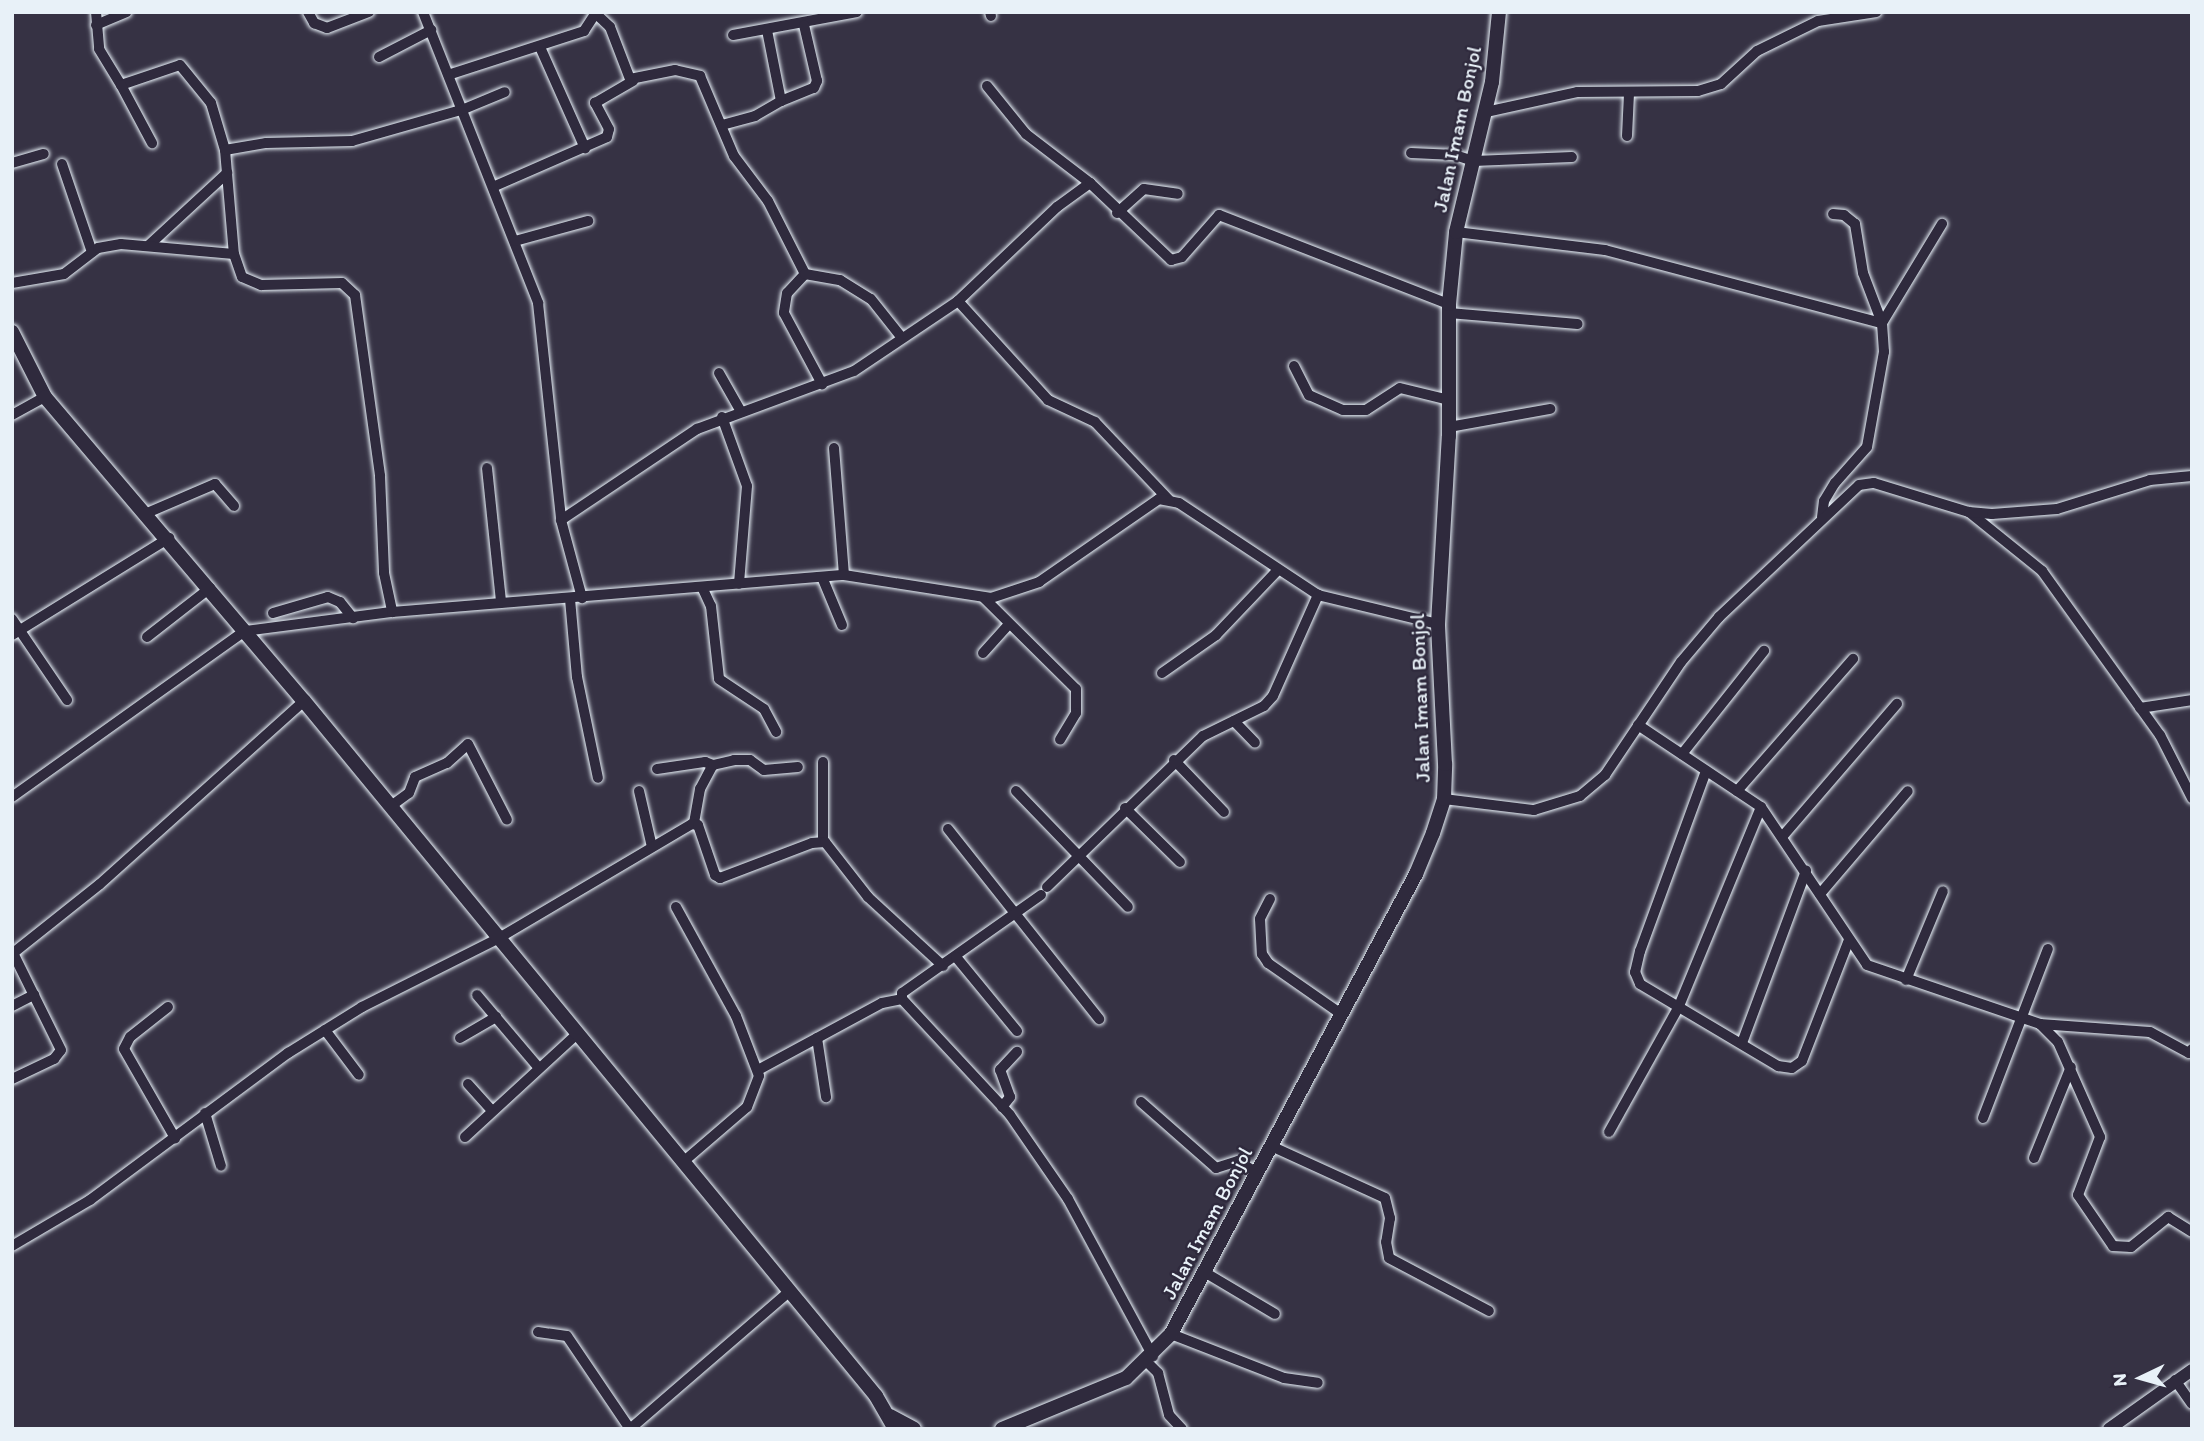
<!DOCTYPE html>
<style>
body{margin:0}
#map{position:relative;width:2204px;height:1441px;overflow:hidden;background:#363244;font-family:Itim,sans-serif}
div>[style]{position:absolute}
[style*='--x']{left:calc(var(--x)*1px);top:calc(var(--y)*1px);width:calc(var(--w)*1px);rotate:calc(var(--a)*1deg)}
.roads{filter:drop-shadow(0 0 2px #e8f1f8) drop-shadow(0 0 2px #e8f1f8)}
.minor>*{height:10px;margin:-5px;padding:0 5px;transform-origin:5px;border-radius:5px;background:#2f2a3d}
.tertiary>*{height:12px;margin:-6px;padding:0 6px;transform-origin:6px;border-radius:6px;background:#2f2a3d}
.secondary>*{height:14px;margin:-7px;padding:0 7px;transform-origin:7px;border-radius:7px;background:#2f2a3d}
span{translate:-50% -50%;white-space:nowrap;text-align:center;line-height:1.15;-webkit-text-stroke:5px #2f2a3d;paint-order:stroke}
.street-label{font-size:21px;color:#e8f1f8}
.frame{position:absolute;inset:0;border:14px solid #e8f1f8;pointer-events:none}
.north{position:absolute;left:2106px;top:1343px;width:70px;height:70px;-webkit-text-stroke:5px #2f2a3d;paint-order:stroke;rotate:265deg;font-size:19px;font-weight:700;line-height:28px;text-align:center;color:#e8f1f8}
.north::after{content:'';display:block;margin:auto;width:24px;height:32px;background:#e8f1f8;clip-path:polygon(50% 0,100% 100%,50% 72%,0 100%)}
</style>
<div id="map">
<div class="roads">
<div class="minor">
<div style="--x:96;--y:12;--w:37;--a:85"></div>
<div style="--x:99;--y:49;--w:42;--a:58.6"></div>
<div style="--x:121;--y:85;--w:62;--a:-18.7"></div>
<div style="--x:180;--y:65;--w:49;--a:50.8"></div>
<div style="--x:211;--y:103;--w:49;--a:73.4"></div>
<div style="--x:225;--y:150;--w:104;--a:85.1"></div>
<div style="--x:234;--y:254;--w:24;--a:71"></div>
<div style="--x:242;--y:277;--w:21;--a:23"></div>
<div style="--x:261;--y:285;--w:81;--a:-1.4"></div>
<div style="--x:342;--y:283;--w:18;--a:43"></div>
<div style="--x:355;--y:295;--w:183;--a:82.1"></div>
<div style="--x:380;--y:476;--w:97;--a:87.6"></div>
<div style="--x:384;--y:573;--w:40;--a:78"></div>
<div style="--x:308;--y:12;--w:13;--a:61"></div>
<div style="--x:314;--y:23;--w:14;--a:21"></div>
<div style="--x:327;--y:28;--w:45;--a:-20.9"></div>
<div style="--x:423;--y:12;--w:313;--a:68.4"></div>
<div style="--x:538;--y:303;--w:218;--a:83.9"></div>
<div style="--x:561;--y:520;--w:81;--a:74.9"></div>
<div style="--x:594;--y:12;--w:22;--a:43"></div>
<div style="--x:610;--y:27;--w:56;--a:69"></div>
<div style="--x:630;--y:79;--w:46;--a:-11.3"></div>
<div style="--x:675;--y:70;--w:26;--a:13"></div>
<div style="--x:700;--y:76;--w:87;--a:67"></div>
<div style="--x:734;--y:156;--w:56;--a:52.9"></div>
<div style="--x:768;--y:201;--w:82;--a:63.1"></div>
<div style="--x:990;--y:12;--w:4;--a:76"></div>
<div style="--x:96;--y:25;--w:33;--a:-23"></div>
<div style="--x:733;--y:35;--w:126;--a:-10.5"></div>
<div style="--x:540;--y:47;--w:111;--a:66"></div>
<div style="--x:379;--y:57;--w:59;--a:-27.4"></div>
<div style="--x:451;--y:74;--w:140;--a:-17.9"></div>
<div style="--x:584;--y:31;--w:20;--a:-57"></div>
<div style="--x:121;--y:85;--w:66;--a:61.9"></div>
<div style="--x:987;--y:86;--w:62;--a:50.9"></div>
<div style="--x:1026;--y:134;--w:81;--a:37.4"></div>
<div style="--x:781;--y:101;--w:35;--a:-22"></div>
<div style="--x:814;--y:88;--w:8;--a:-67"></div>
<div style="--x:817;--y:81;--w:57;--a:-103.1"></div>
<div style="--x:1486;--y:112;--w:93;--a:-12.4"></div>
<div style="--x:1577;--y:92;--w:121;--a:-0.5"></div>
<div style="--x:1698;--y:91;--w:24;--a:-17"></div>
<div style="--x:1721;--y:84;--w:49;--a:-42.5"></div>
<div style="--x:1757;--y:51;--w:68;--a:-26.2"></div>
<div style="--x:1818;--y:21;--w:59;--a:-8.8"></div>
<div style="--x:722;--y:125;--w:34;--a:-15"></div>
<div style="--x:755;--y:116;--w:30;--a:-30"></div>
<div style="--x:781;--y:101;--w:72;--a:-101.2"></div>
<div style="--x:1627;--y:136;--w:42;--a:-87.3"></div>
<div style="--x:225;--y:150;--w:42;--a:-9.7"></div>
<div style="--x:266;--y:143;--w:86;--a:-1.3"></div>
<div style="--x:352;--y:141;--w:116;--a:-15.9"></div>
<div style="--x:464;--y:109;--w:44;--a:-22.5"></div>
<div style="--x:1411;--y:153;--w:44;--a:2.6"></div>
<div style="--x:1455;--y:155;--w:20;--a:18"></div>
<div style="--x:1474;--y:161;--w:98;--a:-2.3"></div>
<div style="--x:12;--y:163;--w:33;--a:-16"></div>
<div style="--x:62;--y:164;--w:93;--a:71.2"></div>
<div style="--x:495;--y:186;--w:122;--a:-23.6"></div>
<div style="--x:607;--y:137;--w:8;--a:-76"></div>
<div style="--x:609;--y:129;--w:30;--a:-118"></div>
<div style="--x:595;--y:103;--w:44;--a:-30.1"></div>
<div style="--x:1117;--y:213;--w:36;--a:-42"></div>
<div style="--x:1144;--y:189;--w:34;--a:8"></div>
<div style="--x:1456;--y:232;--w:150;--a:6.9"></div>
<div style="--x:1605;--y:250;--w:286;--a:14.8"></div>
<div style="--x:1882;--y:323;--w:116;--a:-58.8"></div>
<div style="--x:515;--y:241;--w:76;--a:-15.3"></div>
<div style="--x:148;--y:246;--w:108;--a:-42.7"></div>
<div style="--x:805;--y:274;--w:26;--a:133"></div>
<div style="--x:787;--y:293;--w:20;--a:99"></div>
<div style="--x:784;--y:313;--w:81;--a:61.8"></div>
<div style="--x:805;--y:274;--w:36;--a:10"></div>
<div style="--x:840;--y:280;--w:36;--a:32"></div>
<div style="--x:871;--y:299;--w:50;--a:51.5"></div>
<div style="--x:12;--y:283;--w:53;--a:-9.8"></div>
<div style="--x:64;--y:274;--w:43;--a:-37.4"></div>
<div style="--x:98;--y:248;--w:23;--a:-10"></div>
<div style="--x:121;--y:244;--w:113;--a:5.1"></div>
<div style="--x:958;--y:301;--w:134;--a:47.7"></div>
<div style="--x:1048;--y:400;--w:52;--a:25.1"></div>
<div style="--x:1095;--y:422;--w:106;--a:46.5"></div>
<div style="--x:1449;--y:313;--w:129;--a:4.9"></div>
<div style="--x:1294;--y:366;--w:33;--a:63"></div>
<div style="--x:1309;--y:395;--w:37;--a:24"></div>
<div style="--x:1343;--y:410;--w:23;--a:0"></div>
<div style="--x:1366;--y:410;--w:40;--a:-32.9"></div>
<div style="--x:1400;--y:388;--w:50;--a:13.8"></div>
<div style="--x:719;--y:373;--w:43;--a:60.4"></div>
<div style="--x:12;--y:415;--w:38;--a:-29"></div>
<div style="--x:722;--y:417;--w:73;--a:70.1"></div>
<div style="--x:747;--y:486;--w:98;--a:94.7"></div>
<div style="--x:1449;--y:427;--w:103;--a:-10.1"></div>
<div style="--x:834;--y:448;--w:127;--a:85.5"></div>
<div style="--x:487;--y:468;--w:135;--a:84"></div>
<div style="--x:1969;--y:512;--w:94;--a:38.9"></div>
<div style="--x:2042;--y:571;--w:202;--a:54.3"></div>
<div style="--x:2160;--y:735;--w:71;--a:63.1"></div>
<div style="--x:147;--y:513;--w:74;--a:-23.1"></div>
<div style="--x:215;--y:484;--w:29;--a:49"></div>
<div style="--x:1822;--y:517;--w:16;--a:-83"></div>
<div style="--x:1824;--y:501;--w:21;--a:-59"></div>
<div style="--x:1835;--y:483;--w:48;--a:-48.4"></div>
<div style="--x:1867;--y:447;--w:97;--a:-79.9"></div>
<div style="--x:1884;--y:352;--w:29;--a:-94"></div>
<div style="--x:1882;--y:323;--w:53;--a:-110.8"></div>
<div style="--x:1863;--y:273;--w:50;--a:-99.3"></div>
<div style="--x:1855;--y:224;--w:14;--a:-141"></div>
<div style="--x:1844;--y:215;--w:11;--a:-175"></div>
<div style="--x:561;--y:520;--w:164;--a:-33.8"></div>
<div style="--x:697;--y:429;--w:167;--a:-20.3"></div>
<div style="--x:854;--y:371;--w:125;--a:-33.9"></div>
<div style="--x:958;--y:301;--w:137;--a:-43.5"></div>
<div style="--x:1057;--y:207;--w:41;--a:-36"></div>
<div style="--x:1090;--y:183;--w:112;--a:43.5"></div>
<div style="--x:1171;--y:260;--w:11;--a:-15"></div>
<div style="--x:1182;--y:257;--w:56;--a:-48.6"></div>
<div style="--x:1219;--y:215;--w:247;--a:21.2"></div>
<div style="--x:822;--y:577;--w:52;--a:67.4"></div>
<div style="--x:702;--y:587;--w:21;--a:65"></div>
<div style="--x:711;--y:606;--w:73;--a:83.7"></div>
<div style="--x:719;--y:679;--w:54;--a:33.7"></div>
<div style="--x:764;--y:709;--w:26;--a:62"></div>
<div style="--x:984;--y:598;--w:129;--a:44.7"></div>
<div style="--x:1076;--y:689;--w:24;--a:90"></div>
<div style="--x:1076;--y:713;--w:31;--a:121"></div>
<div style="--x:570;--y:599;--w:78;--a:84.9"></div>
<div style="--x:577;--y:677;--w:103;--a:78.3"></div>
<div style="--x:273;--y:613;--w:57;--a:-16.2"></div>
<div style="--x:328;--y:597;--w:13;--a:23"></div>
<div style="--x:340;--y:602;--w:21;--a:51"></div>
<div style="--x:12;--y:619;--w:98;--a:55.8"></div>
<div style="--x:12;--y:635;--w:185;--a:-31.7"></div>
<div style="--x:147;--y:637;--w:80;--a:-37.9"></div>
<div style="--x:983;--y:653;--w:39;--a:-48"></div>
<div style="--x:1162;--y:673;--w:66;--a:-35.1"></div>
<div style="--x:1216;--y:635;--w:88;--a:-46.4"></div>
<div style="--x:2140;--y:708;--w:53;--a:-8.7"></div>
<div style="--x:1234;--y:721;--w:30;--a:46"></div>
<div style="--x:1638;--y:725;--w:148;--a:33.7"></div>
<div style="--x:1761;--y:807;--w:190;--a:56.1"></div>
<div style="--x:1867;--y:965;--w:183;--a:18.8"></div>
<div style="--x:2040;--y:1024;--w:110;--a:4.2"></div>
<div style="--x:2150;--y:1032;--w:44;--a:28.3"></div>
<div style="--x:2189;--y:1053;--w:5;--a:-53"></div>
<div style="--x:1682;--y:754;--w:132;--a:-51.5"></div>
<div style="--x:1174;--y:760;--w:72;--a:46.1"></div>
<div style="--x:823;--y:762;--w:80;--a:90"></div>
<div style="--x:657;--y:769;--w:49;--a:-8.3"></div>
<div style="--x:705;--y:762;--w:9;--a:21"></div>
<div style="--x:1706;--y:771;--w:192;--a:110.1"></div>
<div style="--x:1640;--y:951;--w:22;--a:103"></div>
<div style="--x:1635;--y:972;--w:13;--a:67"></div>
<div style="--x:1640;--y:984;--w:161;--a:30.7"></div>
<div style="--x:1778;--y:1066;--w:14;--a:8"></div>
<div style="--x:1792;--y:1068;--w:12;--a:-35"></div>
<div style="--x:1802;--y:1061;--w:130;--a:-68.8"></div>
<div style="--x:639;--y:791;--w:57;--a:76.9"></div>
<div style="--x:1016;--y:791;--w:161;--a:46"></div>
<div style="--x:1737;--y:791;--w:176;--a:-48.7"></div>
<div style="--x:12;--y:797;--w:286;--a:-35.5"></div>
<div style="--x:245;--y:631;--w:148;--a:-7.4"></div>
<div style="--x:392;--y:612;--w:454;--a:-4.7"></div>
<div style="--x:844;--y:575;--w:149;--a:8.9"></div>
<div style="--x:991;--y:598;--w:51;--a:-18.4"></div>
<div style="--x:1039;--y:582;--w:146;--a:-34.7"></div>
<div style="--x:1159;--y:499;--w:20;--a:11"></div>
<div style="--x:1179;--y:503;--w:167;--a:33.5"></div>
<div style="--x:1318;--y:595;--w:123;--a:13.6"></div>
<div style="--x:1444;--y:799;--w:91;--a:7"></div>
<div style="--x:1534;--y:810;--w:48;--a:-16.9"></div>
<div style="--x:1580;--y:796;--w:33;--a:-40"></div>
<div style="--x:1605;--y:775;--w:136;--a:-56.1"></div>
<div style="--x:1681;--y:662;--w:59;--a:-49.8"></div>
<div style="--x:1719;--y:617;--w:192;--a:-43.3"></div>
<div style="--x:1859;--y:485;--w:15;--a:-8"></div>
<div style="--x:1874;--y:483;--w:99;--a:17"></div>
<div style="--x:1969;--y:512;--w:23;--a:5"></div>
<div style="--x:1992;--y:514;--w:65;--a:-4.4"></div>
<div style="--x:2057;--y:509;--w:97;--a:-17.3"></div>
<div style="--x:2150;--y:480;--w:42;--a:-5.4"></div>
<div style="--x:391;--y:806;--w:22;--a:-36"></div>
<div style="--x:409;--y:793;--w:17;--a:-69"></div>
<div style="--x:415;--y:777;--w:35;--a:-24"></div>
<div style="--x:447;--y:763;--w:28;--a:-42"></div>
<div style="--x:468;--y:744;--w:85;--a:62.8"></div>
<div style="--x:1125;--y:808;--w:77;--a:44.5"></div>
<div style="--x:694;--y:823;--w:35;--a:-80"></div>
<div style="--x:700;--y:789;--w:27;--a:-62"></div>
<div style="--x:713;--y:765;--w:22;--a:-13"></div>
<div style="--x:734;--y:760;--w:16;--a:0"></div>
<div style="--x:750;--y:760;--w:17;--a:36"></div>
<div style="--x:764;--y:770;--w:34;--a:-5"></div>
<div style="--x:948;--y:829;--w:243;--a:51.5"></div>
<div style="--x:1782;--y:837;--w:176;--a:-49.2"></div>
<div style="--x:1047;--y:887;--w:217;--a:-44.1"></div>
<div style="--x:1203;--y:736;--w:68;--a:-26.2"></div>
<div style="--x:1264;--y:706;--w:13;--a:-48"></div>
<div style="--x:1273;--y:696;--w:111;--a:-66"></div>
<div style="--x:1820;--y:894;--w:135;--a:-49.5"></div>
<div style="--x:1041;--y:895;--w:170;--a:144.8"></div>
<div style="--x:902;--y:993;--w:6;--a:90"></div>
<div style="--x:902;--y:999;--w:158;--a:47"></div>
<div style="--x:1010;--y:1115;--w:102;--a:55.4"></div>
<div style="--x:1068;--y:1199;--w:179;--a:61.6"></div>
<div style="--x:1270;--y:899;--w:22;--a:117"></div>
<div style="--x:1260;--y:919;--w:35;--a:87"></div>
<div style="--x:1262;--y:954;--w:11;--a:56"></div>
<div style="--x:1268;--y:963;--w:89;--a:34.9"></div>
<div style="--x:676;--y:907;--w:124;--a:61.2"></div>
<div style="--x:736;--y:1016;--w:64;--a:69"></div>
<div style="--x:759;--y:1076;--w:33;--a:111"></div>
<div style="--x:747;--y:1107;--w:84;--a:139.3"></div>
<div style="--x:12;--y:954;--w:112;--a:-38.5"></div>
<div style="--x:100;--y:884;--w:274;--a:-41.9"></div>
<div style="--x:956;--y:957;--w:96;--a:50.5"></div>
<div style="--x:1906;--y:980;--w:96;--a:-67.4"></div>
<div style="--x:477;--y:995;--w:94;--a:49.7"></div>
<div style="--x:12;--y:1006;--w:25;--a:-27"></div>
<div style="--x:168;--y:1007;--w:48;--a:141.7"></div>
<div style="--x:130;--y:1037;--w:13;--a:117"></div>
<div style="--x:124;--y:1049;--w:103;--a:60.2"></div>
<div style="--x:2040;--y:1024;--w:25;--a:45"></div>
<div style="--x:2058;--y:1042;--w:104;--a:66.1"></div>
<div style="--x:2100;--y:1137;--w:62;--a:110.8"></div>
<div style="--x:2078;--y:1195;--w:62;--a:55.5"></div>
<div style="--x:2113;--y:1246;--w:18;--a:3"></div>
<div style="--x:2131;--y:1247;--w:48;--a:-39"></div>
<div style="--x:2168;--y:1217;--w:28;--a:32"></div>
<div style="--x:325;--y:1030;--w:56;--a:52.9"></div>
<div style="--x:460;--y:1038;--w:42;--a:-30.3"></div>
<div style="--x:817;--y:1038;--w:60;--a:81.3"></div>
<div style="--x:1742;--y:1043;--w:184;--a:-69.6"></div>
<div style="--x:758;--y:1070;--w:141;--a:-28.4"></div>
<div style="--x:882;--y:1003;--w:20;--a:-11"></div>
<div style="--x:12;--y:1079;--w:47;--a:-25.5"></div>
<div style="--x:54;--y:1059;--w:11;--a:-52"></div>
<div style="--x:61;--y:1050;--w:108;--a:-116.3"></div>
<div style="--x:468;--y:1084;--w:36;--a:48"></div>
<div style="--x:1141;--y:1102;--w:100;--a:41.3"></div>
<div style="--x:1216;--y:1168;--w:23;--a:-18"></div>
<div style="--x:1238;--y:1161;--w:22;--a:32"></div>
<div style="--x:1002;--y:1107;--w:13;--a:-51"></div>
<div style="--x:1010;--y:1097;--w:29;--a:-110"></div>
<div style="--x:1000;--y:1070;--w:25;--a:-47"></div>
<div style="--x:205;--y:1113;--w:55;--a:73.2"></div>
<div style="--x:1983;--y:1118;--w:181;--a:-69"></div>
<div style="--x:1609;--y:1132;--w:144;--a:-60.9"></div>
<div style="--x:1679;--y:1006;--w:215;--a:-67.6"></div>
<div style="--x:465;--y:1137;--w:152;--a:-42.6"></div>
<div style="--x:1271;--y:1146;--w:125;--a:24.5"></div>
<div style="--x:1385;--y:1198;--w:21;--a:76"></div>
<div style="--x:1390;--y:1218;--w:24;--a:99"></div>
<div style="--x:1386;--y:1242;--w:16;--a:79"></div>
<div style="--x:1389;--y:1258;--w:113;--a:27.9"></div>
<div style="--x:2034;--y:1158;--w:98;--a:-67.9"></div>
<div style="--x:12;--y:1246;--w:91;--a:-30.5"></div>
<div style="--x:90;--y:1200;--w:247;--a:-36.6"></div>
<div style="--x:288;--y:1053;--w:87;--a:-31.9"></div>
<div style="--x:362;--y:1007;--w:153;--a:-26.7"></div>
<div style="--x:499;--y:938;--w:224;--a:-30.6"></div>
<div style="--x:692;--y:824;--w:6;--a:9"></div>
<div style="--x:698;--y:825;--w:53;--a:71.2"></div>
<div style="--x:715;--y:875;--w:6;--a:31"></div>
<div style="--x:720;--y:878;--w:98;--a:-20.8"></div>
<div style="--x:812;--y:843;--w:13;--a:-4"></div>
<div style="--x:825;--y:842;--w:70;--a:52"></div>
<div style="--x:868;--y:897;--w:102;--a:42.6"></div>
<div style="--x:1206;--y:1273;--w:80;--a:30.7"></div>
<div style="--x:538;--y:1332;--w:29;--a:8"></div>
<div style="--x:567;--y:1336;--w:112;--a:55.9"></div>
<div style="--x:1171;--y:1334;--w:121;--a:21.3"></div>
<div style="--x:1284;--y:1378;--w:34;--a:8"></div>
<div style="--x:1147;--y:1362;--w:16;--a:45"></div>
<div style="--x:1158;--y:1373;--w:43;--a:75.3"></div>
<div style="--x:1169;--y:1415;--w:19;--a:47"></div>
<div style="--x:2175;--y:1380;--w:29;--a:55"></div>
<div style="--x:630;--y:1429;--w:211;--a:-40.8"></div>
</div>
<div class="tertiary">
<div style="--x:2109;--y:1429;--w:102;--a:-35.4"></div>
</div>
<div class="secondary">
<div style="--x:12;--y:332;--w:73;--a:63.1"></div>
<div style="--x:45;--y:397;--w:399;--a:49.6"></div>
<div style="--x:304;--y:701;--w:900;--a:50.54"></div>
<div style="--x:876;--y:1396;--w:38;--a:60"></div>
<div style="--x:890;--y:1416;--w:27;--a:28"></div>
<div style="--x:1002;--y:1429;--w:134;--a:-22.4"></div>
<div style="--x:1126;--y:1378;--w:63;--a:-44.4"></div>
<div style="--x:1171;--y:1334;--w:521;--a:-61.96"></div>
<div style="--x:1416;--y:874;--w:44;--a:-67.5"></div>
<div style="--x:1433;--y:833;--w:36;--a:-72"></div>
<div style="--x:1444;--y:799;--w:35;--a:-88"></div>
<div style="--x:1445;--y:764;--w:140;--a:-92.9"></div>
<div style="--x:1438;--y:624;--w:188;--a:-86.7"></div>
<div style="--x:1449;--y:436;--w:132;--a:-90"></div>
<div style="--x:1449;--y:304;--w:72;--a:-84.4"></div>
<div style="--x:1456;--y:232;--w:154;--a:-76.5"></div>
<div style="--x:1492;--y:82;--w:70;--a:-84.3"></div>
</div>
</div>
<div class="street-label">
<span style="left:1457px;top:129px;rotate:-78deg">Jalan Imam Bonjol</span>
<span style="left:1420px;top:698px;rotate:-92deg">Jalan Imam Bonjol</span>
<span style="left:1207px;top:1223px;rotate:-62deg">Jalan Imam Bonjol</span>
</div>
<div class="frame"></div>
<div class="north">N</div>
</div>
